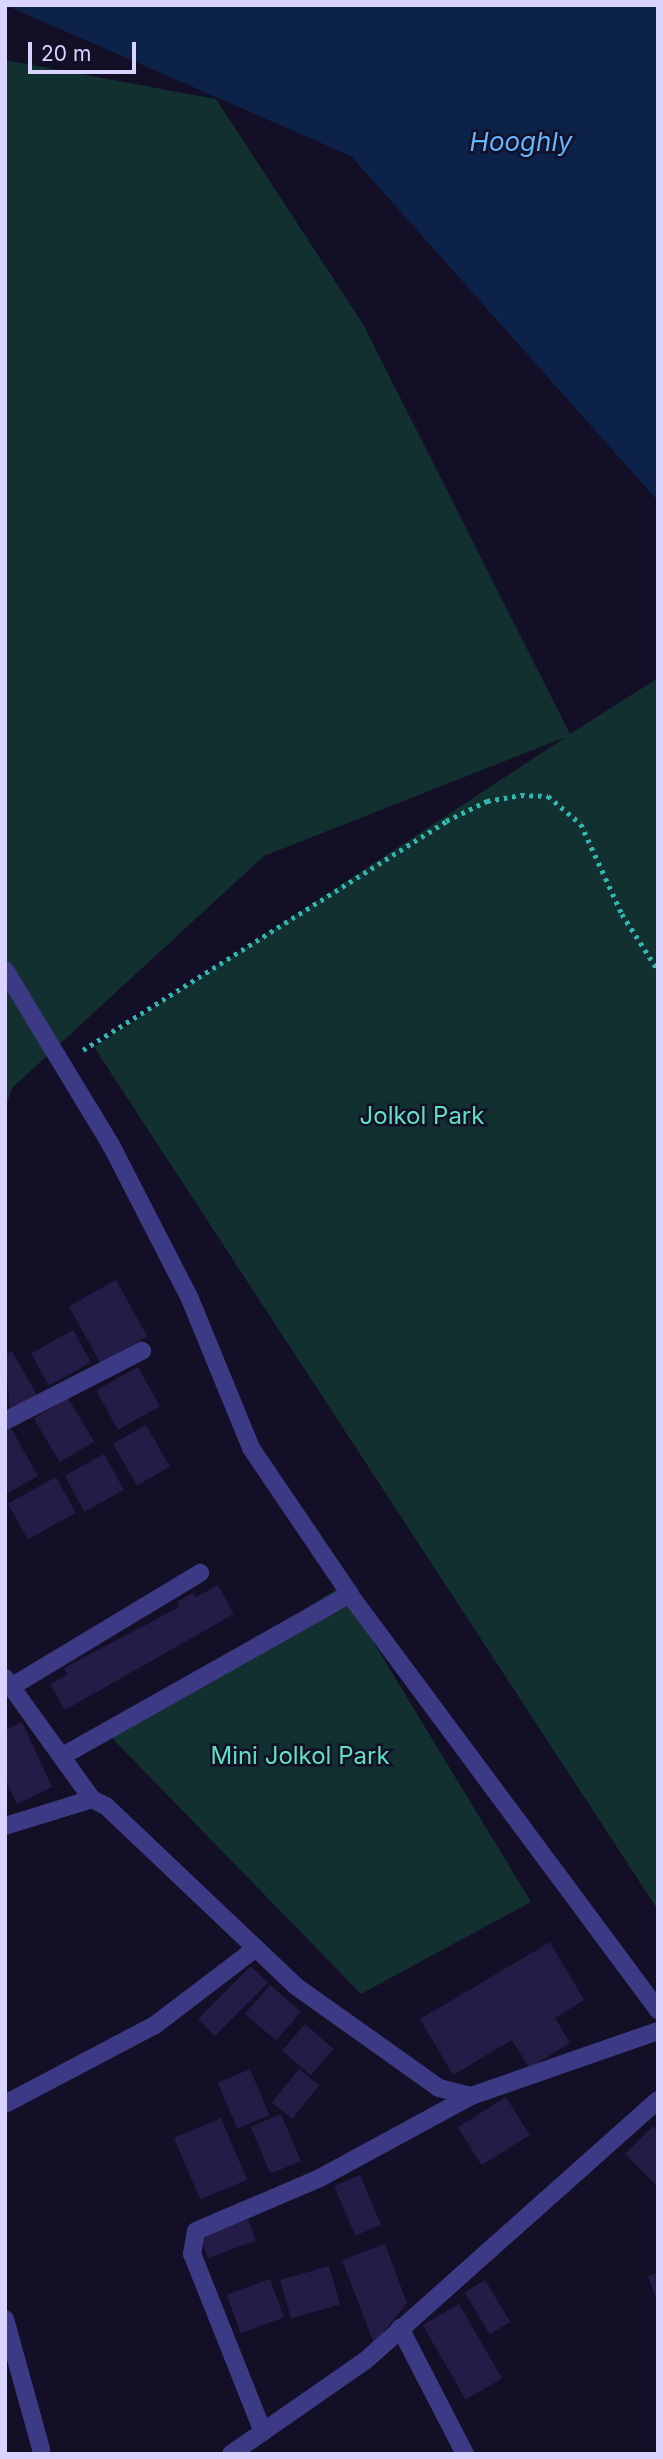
<!DOCTYPE html>
<style>
body{margin:0}
#map{position:relative;width:663px;height:2459px;overflow:hidden;background:#130f26;font-family:Inter,sans-serif}
div>[style]{position:absolute}
[style*='--x']{left:calc(var(--x)*1px);top:calc(var(--y)*1px);width:calc(var(--w)*1px);rotate:calc(var(--a)*1deg)}
.green>*{inset:0;background:#12302f}
.water>*{inset:0;background:#0c2248}
.building>*{inset:0;background:#241b47;transform-origin:0 0}
.path>*{height:4.5px;margin-top:-2.25px;transform-origin:0;background:repeating-linear-gradient(90deg,#2fb8b0 0 3.5px,transparent 0 8.5px)}
.minor>*{height:18px;margin:-9px;padding:0 9px;transform-origin:9px;border-radius:9px;background:#3d3a85}
span{translate:-50% -50%;white-space:nowrap;text-align:center;line-height:1.15;-webkit-text-stroke:5px #130f26;paint-order:stroke}
.park-label{font-size:24px;color:#5fe0c0}
.water-label{font-size:26px;color:#62b6ff;font-style:italic}
.frame{position:absolute;inset:0;border:7px solid #d9d4ff;pointer-events:none}
.scale{position:absolute;left:28px;top:42px;width:108px;height:32px;box-sizing:border-box;border:4px solid #d9d4ff;border-top:0;padding-left:9px;font-size:21px;line-height:24px;white-space:nowrap;color:#d9d4ff;-webkit-text-stroke:5px #130f26;paint-order:stroke}
</style>
<div id="map">
<div class="green">
<div style="clip-path:polygon(5px 60px,216px 99px,363px 324px,570px 734px,658px 678px,658px 1910px,94px 1047px,566px 737px,264px 856px,12px 1088px,5px 1110px)"></div>
<div style="clip-path:polygon(340px 1587px,531px 1902px,361px 1994px,107px 1733px)"></div>
</div>
<div class="water">
<div style="clip-path:polygon(5px 5px,658px 5px,658px 501px,351px 156px)"></div>
</div>
<div class="building">
<div style="left:116px;top:1280px;width:65px;height:54px;rotate:61deg"></div>
<div style="left:73px;top:1330px;width:37px;height:48px;rotate:61deg"></div>
<div style="clip-path:polygon(12px 1351px,38px 1397px,10px 1413px,5px 1355px)"></div>
<div style="left:138px;top:1367px;width:45px;height:48px;rotate:61deg"></div>
<div style="left:68px;top:1398px;width:51px;height:40px;rotate:59deg"></div>
<div style="left:146px;top:1425px;width:48px;height:38px;rotate:60deg"></div>
<div style="clip-path:polygon(11px 1428px,38px 1476px,5px 1495px,5px 1432px)"></div>
<div style="left:104px;top:1454px;width:41px;height:45px;rotate:61deg"></div>
<div style="left:56px;top:1477px;width:41px;height:55px;rotate:61deg"></div>
<div style="clip-path:polygon(218px 1585px,234px 1614px,65px 1710px,50px 1684px,68px 1674px,64px 1668px,179px 1607px,177px 1602px,193px 1593px,196px 1597px)"></div>
<div style="clip-path:polygon(22px 1722px,52px 1787px,17px 1804px,5px 1779px,5px 1730px)"></div>
<div style="clip-path:polygon(550px 1942px,584px 2000px,555px 2018px,570px 2043px,529px 2068px,512px 2040px,453px 2075px,420px 2019px)"></div>
<div style="left:251px;top:1966px;width:24px;height:75px;rotate:45deg"></div>
<div style="left:270px;top:1985px;width:41px;height:38px;rotate:41deg"></div>
<div style="left:305px;top:2024px;width:38px;height:35px;rotate:41deg"></div>
<div style="left:250px;top:2069px;width:50px;height:35px;rotate:67deg"></div>
<div style="left:299px;top:2069px;width:26px;height:43px;rotate:39deg"></div>
<div style="left:506px;top:2097px;width:45px;height:57px;rotate:58deg"></div>
<div style="left:281px;top:2114px;width:51px;height:33px;rotate:67deg"></div>
<div style="left:221px;top:2118px;width:67px;height:51px;rotate:67deg"></div>
<div style="clip-path:polygon(653px 2126px,658px 2131px,658px 2187px,625px 2154px)"></div>
<div style="left:360px;top:2175px;width:54px;height:28px;rotate:67deg"></div>
<div style="left:248px;top:2219px;width:23px;height:51px;rotate:70deg"></div>
<div style="clip-path:polygon(385px 2244px,407px 2303px,374px 2344px,342px 2260px)"></div>
<div style="left:329px;top:2266px;width:40px;height:51px;rotate:74deg"></div>
<div style="clip-path:polygon(658px 2273px,658px 2302px,657px 2302px,648px 2276px)"></div>
<div style="left:270px;top:2279px;width:41px;height:46px;rotate:70deg"></div>
<div style="left:485px;top:2280px;width:49px;height:24px;rotate:59deg"></div>
<div style="left:459px;top:2304px;width:86px;height:42px;rotate:60deg"></div>
</div>
<div class="path">
<div style="--x:83;--y:1050;--w:429;--a:-32.2"></div>
<div style="--x:446;--y:821;--w:46;--a:-26"></div>
<div style="--x:487;--y:801;--w:35;--a:-10"></div>
<div style="--x:521;--y:795;--w:27;--a:2"></div>
<div style="--x:548;--y:796;--w:43;--a:40.3"></div>
<div style="--x:581;--y:824;--w:99;--a:65.5"></div>
<div style="--x:622;--y:914;--w:67;--a:57.3"></div>
</div>
<div class="minor">
<div style="--x:5;--y:970;--w:205;--a:58.8"></div>
<div style="--x:111;--y:1145;--w:173;--a:62.8"></div>
<div style="--x:190;--y:1299;--w:161;--a:67.7"></div>
<div style="--x:251;--y:1448;--w:176;--a:55.9"></div>
<div style="--x:350;--y:1594;--w:330;--a:150.6"></div>
<div style="--x:5;--y:1421;--w:154;--a:-27.1"></div>
<div style="--x:350;--y:1595;--w:517;--a:53.42"></div>
<div style="--x:5;--y:1678;--w:149;--a:54.3"></div>
<div style="--x:11;--y:1687;--w:221;--a:-31.1"></div>
<div style="--x:5;--y:1826;--w:91;--a:-17.2"></div>
<div style="--x:92;--y:1799;--w:16;--a:27"></div>
<div style="--x:106;--y:1806;--w:263;--a:43.5"></div>
<div style="--x:297;--y:1987;--w:174;--a:35.4"></div>
<div style="--x:439;--y:2088;--w:33;--a:14"></div>
<div style="--x:471;--y:2096;--w:198;--a:-19.2"></div>
<div style="--x:5;--y:2104;--w:170;--a:-27.8"></div>
<div style="--x:155;--y:2025;--w:127;--a:-37.3"></div>
<div style="--x:5;--y:2319;--w:135;--a:74.5"></div>
<div style="--x:400;--y:2328;--w:142;--a:62.7"></div>
<div style="--x:263;--y:2432;--w:192;--a:-111.7"></div>
<div style="--x:192;--y:2254;--w:23;--a:-80"></div>
<div style="--x:196;--y:2231;--w:133;--a:-23.1"></div>
<div style="--x:318;--y:2179;--w:174;--a:-28.5"></div>
<div style="--x:231;--y:2454;--w:163;--a:-34.8"></div>
<div style="--x:365;--y:2361;--w:392;--a:-41.7"></div>
</div>
<div class="park-label">
<span style="left:422px;top:1116px">Jolkol Park</span>
<span style="left:300px;top:1756px">Mini Jolkol Park</span>
</div>
<div class="water-label">
<span style="left:521px;top:142px">Hooghly</span>
</div>
<div class="frame"></div>
<div class="scale">20 m</div>
</div>
